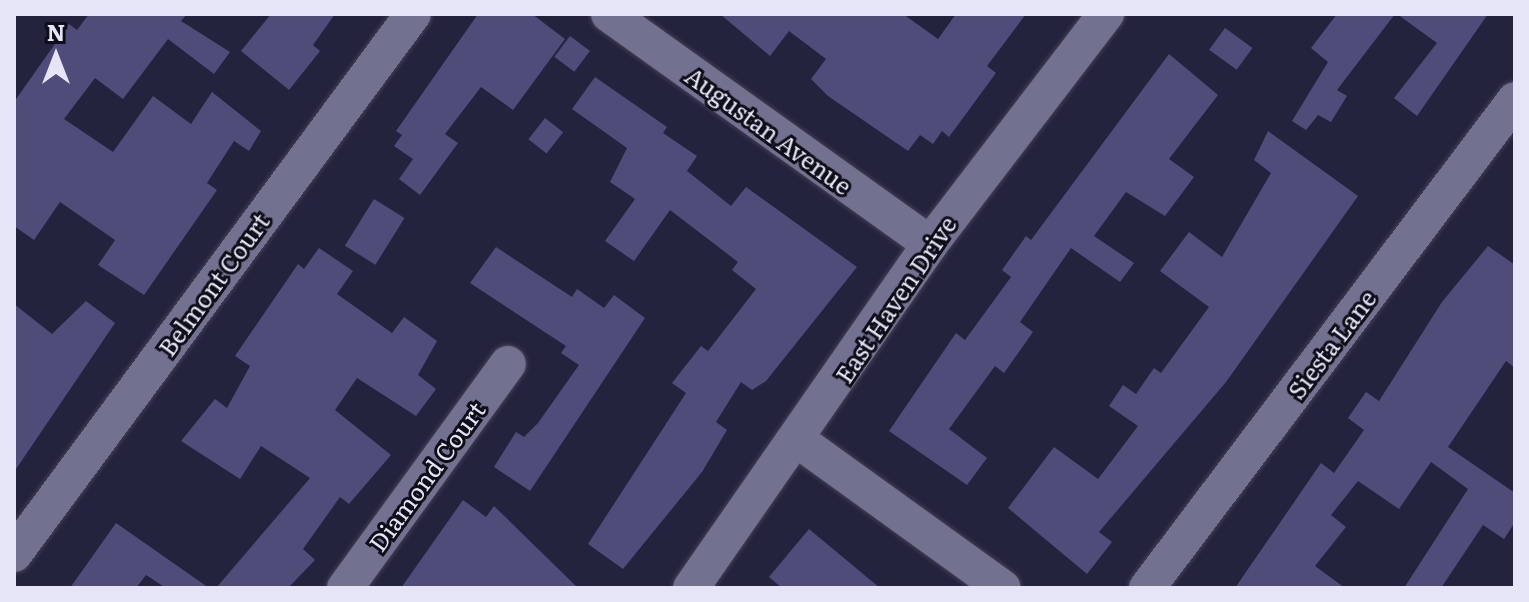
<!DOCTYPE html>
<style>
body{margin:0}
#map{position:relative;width:1529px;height:602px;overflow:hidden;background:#24233d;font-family:Literata,serif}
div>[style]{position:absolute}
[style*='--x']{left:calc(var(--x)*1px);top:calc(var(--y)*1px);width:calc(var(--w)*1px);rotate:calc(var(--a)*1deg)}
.building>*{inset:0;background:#4f4c7a;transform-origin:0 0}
.roads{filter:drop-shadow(0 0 2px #423f56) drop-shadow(0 0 2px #423f56)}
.street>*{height:36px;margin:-18px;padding:0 18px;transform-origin:18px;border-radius:18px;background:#727190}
span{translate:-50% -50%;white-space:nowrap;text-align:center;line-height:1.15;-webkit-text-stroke:6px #0e0e19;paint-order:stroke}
.street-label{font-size:24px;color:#e5e5f7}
.frame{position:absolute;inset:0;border:16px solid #e5e5f7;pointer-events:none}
.north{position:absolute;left:16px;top:16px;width:80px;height:80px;-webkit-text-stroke:6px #0e0e19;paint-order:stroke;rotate:0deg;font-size:22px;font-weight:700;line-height:32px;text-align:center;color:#e5e5f7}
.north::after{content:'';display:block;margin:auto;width:28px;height:36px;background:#e5e5f7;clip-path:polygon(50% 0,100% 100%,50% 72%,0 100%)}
</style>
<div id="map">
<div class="building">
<div style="clip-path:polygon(89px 14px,187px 14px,181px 21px,230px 52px,214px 74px,168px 39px,123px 99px,95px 78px,64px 119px,113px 152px,153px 96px,191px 124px,212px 92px,261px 131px,249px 151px,234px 141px,207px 183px,217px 190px,144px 295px,98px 265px,115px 240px,60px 202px,34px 240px,14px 226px,14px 102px,69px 24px,77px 30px)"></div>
<div style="clip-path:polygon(271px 14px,335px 14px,313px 45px,320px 51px,289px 90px,241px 51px)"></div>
<div style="clip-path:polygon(478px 14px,532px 14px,565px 39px,513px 110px,481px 87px,445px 134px,458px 143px,420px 195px,399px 179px,413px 159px,394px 146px,402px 135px,396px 131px)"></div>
<div style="clip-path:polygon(720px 14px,903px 14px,938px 39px,956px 14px,1026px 14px,987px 66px,996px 73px,949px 137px,942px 131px,933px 144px,920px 135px,908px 151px,828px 96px,811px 79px,826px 59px,789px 31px,770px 56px)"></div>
<div style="clip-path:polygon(1337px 14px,1395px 14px,1337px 90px,1347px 96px,1331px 122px,1318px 115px,1306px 130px,1292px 121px,1328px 62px,1311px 48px)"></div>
<div style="clip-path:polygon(1397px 14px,1488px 14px,1417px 116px,1394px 98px,1437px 43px)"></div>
<div style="left:1225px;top:28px;width:34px;height:27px;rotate:36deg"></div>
<div style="left:570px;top:36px;width:25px;height:26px;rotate:37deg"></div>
<div style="clip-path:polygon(1169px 54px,1218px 95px,1169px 159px,1194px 177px,1165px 216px,1126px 192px,1094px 236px,1134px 263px,1120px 282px,1071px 248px,1020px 322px,1033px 332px,1004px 373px,995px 366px,949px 429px,987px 458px,967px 485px,889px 431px,956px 333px,965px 340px,1011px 277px,1002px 270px,1026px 236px,1031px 240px)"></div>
<div style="clip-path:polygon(595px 77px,667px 127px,663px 133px,697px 156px,687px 171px,731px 206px,746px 187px,857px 267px,766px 381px,752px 390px,741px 382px,716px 422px,727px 430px,702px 472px,623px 569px,588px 544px,686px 393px,672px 383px,701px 346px,708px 351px,756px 289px,732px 270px,738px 262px,670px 210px,634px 261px,605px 241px,635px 199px,610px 182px,627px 148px,572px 109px)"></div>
<div style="left:545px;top:118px;width:23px;height:27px;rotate:38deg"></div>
<div style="clip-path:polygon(1268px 131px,1358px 196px,1226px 382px,1099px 532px,1112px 542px,1087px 574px,1008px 508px,1054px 447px,1098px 479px,1138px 426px,1109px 406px,1123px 385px,1136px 394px,1154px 368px,1161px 373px,1209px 307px,1160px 271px,1189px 232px,1222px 257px,1271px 173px,1254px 160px)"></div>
<div style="left:374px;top:199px;width:36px;height:55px;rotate:32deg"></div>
<div style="clip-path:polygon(1488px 246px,1515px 265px,1515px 368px,1506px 361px,1448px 447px,1515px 493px,1515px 522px,1504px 539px,1483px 525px,1441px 588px,1404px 588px,1468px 489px,1431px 462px,1399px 509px,1358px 481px,1331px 515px,1346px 527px,1315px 566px,1345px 588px,1235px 588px,1321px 463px,1334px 473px,1364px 430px,1348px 418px,1366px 392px,1379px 401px,1442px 302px)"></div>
<div style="clip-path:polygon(496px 247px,572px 297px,577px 289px,604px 308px,614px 295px,645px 318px,530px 491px,494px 467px,516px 432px,524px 437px,538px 423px,579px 365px,561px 353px,566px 346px,470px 283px)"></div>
<div style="clip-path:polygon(319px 248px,353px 271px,337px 294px,392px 333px,404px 317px,437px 341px,418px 375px,436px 389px,416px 416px,357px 378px,335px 410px,391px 455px,349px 504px,340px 497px,303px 549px,315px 560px,288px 588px,216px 588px,310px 478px,261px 446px,240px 479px,181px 441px,215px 399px,227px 408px,250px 366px,235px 356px,298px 264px,304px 269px)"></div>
<div style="clip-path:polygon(86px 301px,115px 323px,14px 472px,14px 304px,52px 334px)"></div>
<div style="clip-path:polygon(463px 500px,486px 517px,494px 506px,578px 588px,401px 588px)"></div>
<div style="clip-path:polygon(116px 523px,209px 588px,166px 588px,146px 575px,136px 588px,70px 588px)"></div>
<div style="clip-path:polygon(809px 529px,880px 588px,782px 588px,769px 577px)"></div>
</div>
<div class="roads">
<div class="street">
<div style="--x:609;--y:14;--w:395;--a:35.6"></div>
<div style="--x:799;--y:441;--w:251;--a:35.8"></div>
<div style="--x:14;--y:554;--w:671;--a:-53.54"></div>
<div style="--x:345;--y:588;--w:277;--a:-54"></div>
<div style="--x:691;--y:588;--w:419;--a:-55.2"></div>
<div style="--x:930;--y:244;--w:290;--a:-52.6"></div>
<div style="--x:1147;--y:588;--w:611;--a:-52.98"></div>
</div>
</div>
<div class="street-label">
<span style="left:769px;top:130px;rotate:36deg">Augustan Avenue</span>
<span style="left:213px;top:284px;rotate:-54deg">Belmont Court</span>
<span style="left:895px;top:299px;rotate:-56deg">East Haven Drive</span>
<span style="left:1331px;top:344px;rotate:-53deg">Siesta Lane</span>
<span style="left:426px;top:476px;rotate:-54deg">Diamond Court</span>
</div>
<div class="frame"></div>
<div class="north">N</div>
</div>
